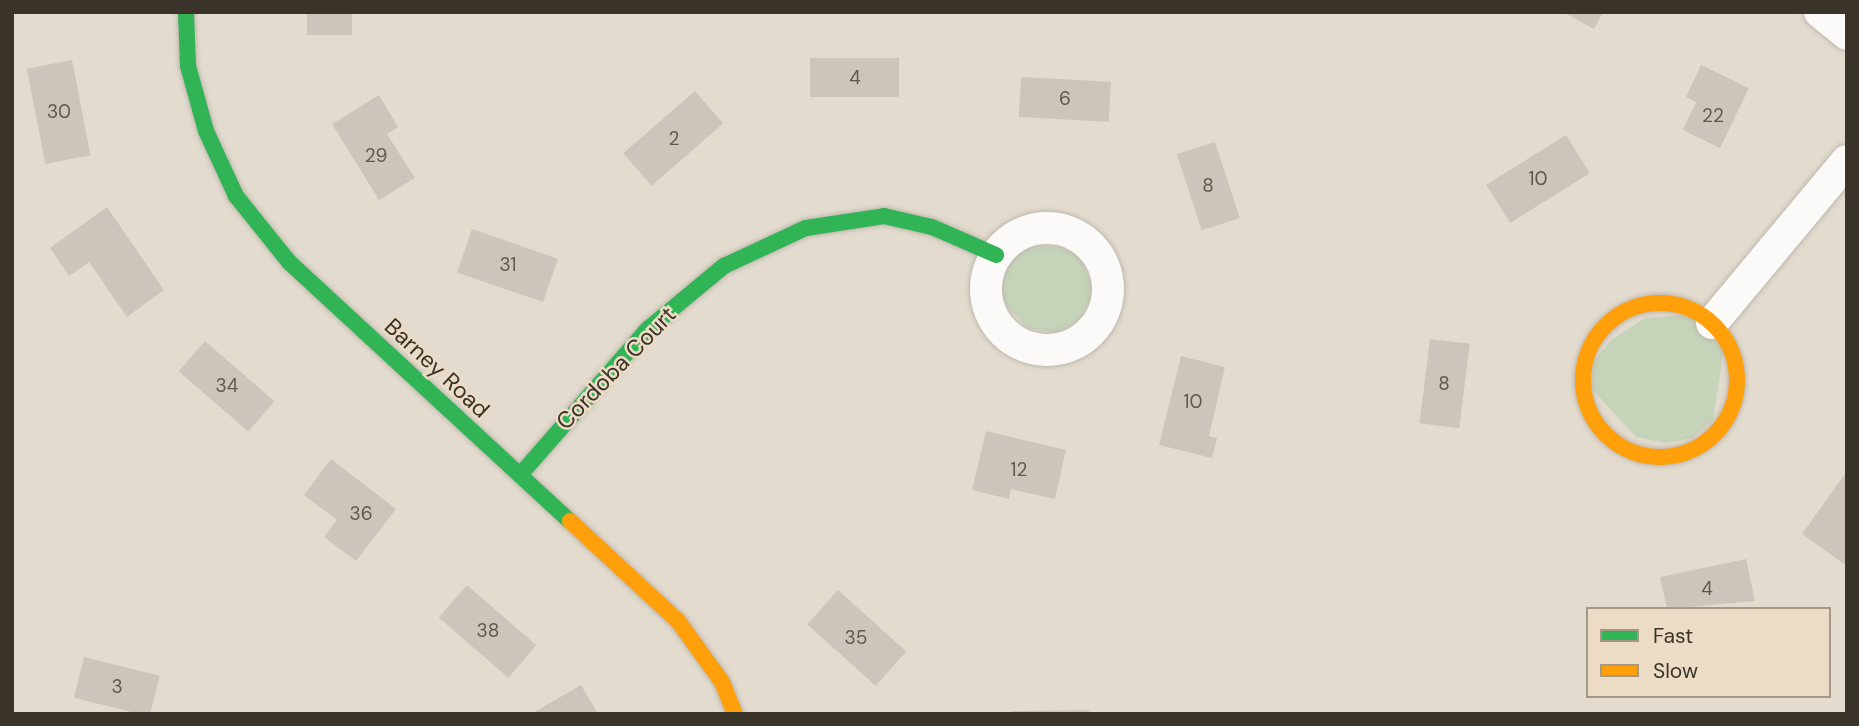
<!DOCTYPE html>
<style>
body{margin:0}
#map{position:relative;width:1859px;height:726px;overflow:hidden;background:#e3dbce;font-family:"DM Sans",sans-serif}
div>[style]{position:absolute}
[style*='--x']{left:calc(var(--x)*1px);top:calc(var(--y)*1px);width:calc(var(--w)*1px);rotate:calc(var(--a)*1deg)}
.green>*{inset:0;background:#c5d3b9}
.building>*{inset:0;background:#cdc5bc;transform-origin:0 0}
.roads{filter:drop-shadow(0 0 2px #beb8ae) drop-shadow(0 0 2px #beb8ae)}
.street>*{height:32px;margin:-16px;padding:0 16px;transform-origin:16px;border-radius:16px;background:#fbfaf8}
.street>.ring{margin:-16px;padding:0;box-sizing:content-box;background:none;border:32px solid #fbfaf8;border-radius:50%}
.fast>*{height:16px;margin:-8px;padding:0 8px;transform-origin:8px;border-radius:8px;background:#30b455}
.slow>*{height:16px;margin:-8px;padding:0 8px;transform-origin:8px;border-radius:8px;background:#ff9f0a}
.slow>.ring{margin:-8px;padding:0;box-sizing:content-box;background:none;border:16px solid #ff9f0a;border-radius:50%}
span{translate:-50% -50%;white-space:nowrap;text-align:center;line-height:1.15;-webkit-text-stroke:5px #ecdcc5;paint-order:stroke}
.number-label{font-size:19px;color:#5f584e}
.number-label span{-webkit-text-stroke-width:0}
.street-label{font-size:23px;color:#3a332a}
.frame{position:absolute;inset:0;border:14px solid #3a332a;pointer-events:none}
.legend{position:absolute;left:1586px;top:607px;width:245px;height:91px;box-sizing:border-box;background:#ecdcc5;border:2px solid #a59887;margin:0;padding:9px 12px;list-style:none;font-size:21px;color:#3a332a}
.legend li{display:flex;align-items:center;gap:14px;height:35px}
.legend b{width:35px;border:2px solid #a59887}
</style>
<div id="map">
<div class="green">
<div style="clip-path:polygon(1030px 246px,1060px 247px,1079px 256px,1094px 290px,1081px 318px,1058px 333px,1028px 328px,1006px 305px,995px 275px,1005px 256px)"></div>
<div style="clip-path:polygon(1686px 315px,1708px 320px,1724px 349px,1713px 420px,1692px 438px,1666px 443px,1636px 437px,1592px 389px,1593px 363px,1611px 340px,1645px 318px)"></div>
</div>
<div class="building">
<div style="left:307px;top:12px;width:45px;height:23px"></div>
<div style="clip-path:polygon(1563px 12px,1603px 12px,1594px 29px)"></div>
<div style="left:899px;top:58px;width:39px;height:89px;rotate:90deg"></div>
<div style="left:72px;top:60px;width:97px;height:46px;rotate:79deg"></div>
<div style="clip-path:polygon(1701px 65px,1749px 88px,1720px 148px,1683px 130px,1696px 102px,1686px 97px)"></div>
<div style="left:1021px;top:77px;width:90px;height:40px;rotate:3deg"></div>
<div style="left:695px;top:91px;width:43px;height:95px;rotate:49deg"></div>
<div style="clip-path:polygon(379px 95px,398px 127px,387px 134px,415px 178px,379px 200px,332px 124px)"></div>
<div style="left:1566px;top:135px;width:45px;height:94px;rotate:58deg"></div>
<div style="left:1215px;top:142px;width:80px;height:40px;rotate:72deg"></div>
<div style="clip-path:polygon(107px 207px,164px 290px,127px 317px,89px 262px,69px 276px,50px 248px)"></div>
<div style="left:472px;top:229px;width:91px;height:46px;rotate:19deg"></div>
<div style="left:1430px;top:339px;width:40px;height:85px;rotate:7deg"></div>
<div style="left:205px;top:341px;width:92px;height:40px;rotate:41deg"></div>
<div style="clip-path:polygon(1181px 356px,1225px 367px,1209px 436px,1217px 438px,1212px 458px,1159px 445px)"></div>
<div style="clip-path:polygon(986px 431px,1066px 450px,1055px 499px,1011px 489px,1009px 499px,972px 490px)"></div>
<div style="clip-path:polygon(331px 459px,396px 509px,356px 561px,324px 537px,337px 520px,304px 495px)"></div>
<div style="clip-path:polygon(1847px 471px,1847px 566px,1802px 534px)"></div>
<div style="clip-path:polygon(1746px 559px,1755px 601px,1667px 609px,1660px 577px)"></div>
<div style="left:467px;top:585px;width:92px;height:43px;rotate:41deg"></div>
<div style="left:838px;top:590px;width:92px;height:46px;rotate:42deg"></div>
<div style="left:84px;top:657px;width:78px;height:42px;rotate:14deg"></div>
<div style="clip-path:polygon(581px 685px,598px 714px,531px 714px)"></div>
<div style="clip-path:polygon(1089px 710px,1089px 714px,1012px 714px,1012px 711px)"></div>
</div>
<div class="roads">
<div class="street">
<div style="--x:1820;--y:12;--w:35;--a:39"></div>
<div class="ring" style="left:986px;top:228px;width:90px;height:90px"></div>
<div style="--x:1712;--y:323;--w:211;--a:-50.2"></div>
</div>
<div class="fast">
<div style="--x:186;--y:12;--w:54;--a:87.9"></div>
<div style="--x:188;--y:66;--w:67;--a:74.5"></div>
<div style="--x:206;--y:131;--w:72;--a:65.2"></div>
<div style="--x:236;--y:196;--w:85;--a:51.2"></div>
<div style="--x:289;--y:262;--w:382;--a:42.7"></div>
<div style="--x:520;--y:475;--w:194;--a:-48.8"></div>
<div style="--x:648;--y:329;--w:99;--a:-39.7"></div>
<div style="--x:724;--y:266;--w:90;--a:-24.9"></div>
<div style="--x:806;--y:228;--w:79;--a:-8.7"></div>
<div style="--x:884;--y:216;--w:49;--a:12.9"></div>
<div style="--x:932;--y:227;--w:70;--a:23.6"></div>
</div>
<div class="slow">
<div class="ring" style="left:1583px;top:303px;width:138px;height:138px"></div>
<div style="--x:570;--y:521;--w:147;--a:42.8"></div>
<div style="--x:678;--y:621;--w:75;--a:54.2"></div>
<div style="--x:722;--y:682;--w:35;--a:68"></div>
</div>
</div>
<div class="number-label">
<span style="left:855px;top:78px">4</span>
<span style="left:1065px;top:99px">6</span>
<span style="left:59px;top:112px">30</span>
<span style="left:1713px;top:116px">22</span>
<span style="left:674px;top:139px">2</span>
<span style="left:376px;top:156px">29</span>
<span style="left:1538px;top:179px">10</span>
<span style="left:1208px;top:186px">8</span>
<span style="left:508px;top:265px">31</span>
<span style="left:1444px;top:384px">8</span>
<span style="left:227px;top:386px">34</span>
<span style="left:1193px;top:402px">10</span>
<span style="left:1019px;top:470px">12</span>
<span style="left:361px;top:514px">36</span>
<span style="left:1707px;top:589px">4</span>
<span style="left:488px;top:631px">38</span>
<span style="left:856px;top:638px">35</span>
<span style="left:117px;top:687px">3</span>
</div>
<div class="street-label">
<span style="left:437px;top:368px;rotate:43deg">Barney Road</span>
<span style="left:616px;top:368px;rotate:-46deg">Cordoba Court</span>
</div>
<div class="frame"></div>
<ul class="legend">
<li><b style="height:9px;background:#30b455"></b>Fast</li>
<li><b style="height:9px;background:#ff9f0a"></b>Slow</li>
</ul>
</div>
